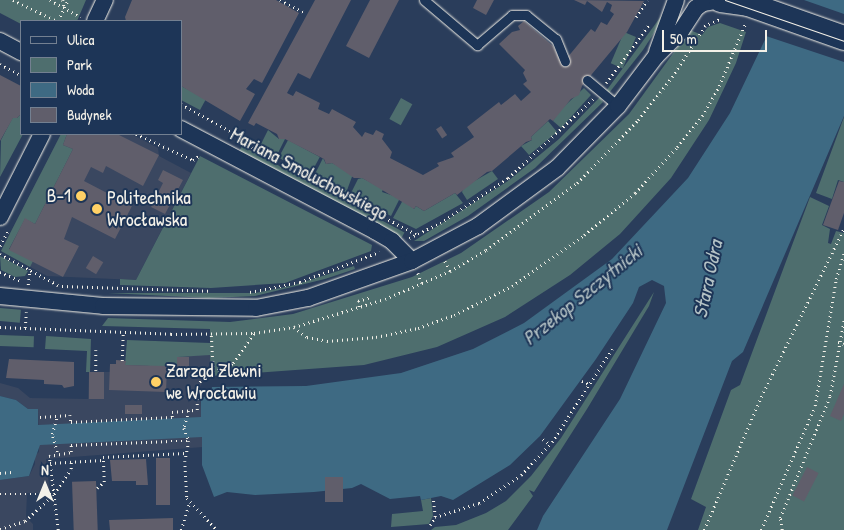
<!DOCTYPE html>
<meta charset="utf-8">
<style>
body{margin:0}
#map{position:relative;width:844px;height:530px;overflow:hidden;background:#2a3d5b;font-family:"Patrick Hand",sans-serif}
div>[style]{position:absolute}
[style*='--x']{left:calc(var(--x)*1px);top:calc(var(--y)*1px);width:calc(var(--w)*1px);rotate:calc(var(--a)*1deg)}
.built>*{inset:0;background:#3a4760}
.green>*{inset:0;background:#4e6e6e;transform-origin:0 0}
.water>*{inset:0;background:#3e6a83}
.pier>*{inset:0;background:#2a3d5b}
.building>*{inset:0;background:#605e6b;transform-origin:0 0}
.path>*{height:2.5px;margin-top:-1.25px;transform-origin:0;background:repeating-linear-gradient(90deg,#f4f1e8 0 1px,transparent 0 5px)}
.roads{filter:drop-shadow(0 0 1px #f4f1e8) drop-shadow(0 0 1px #f4f1e8)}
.lane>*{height:9px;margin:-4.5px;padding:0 4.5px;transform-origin:4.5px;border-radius:4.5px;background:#1d3557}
.street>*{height:16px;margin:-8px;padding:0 8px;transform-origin:8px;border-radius:8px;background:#1d3557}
.secondary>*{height:24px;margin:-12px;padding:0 12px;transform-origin:12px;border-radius:12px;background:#1d3557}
.tram>*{height:1px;margin:-0.5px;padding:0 0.5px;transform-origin:0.5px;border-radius:0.5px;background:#f4f1e8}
.dots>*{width:14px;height:14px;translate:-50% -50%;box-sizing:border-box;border:2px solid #1d3557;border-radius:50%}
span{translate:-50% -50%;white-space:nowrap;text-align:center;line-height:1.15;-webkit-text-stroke:4px #1d3557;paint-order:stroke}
.street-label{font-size:19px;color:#f4f1e8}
.poi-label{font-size:19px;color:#f4f1e8}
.right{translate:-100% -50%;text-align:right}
.left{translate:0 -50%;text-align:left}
.water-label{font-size:20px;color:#b4c2c5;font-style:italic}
.legend{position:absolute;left:20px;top:20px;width:162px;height:115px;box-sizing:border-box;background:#1d3557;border:1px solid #738091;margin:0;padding:6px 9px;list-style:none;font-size:15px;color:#f4f1e8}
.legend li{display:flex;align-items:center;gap:10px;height:25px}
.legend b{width:25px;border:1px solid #738091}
.north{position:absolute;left:20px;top:460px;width:50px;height:50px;-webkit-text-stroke:4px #1d3557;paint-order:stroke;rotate:0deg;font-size:14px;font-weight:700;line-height:20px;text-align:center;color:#f4f1e8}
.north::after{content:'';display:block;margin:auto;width:18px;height:22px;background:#f4f1e8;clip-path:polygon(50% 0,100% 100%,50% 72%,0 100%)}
.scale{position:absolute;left:662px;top:30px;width:105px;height:22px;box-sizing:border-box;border:2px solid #f4f1e8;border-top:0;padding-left:6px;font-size:15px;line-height:18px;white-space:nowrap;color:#f4f1e8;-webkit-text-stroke:4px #1d3557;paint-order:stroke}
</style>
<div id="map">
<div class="built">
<div style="clip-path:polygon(61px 134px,131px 134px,158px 148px,159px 156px,191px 173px,136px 280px,47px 276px,1px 251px)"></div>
<div style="clip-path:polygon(193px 354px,211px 355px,211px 376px,203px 380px,200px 388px,203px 447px,46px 459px,50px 493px,27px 493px,26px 517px,33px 524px,33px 530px,0 530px,0 480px,29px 476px,35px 464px,35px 455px,39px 452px,38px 409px,28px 409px,16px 400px,0 396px,0 383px,18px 388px,30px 398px,88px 399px,89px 372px,110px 372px,110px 364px,116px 364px,116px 360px,126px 361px,126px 365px,177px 367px,177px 357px)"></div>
</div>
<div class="green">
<div style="clip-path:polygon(0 0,86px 0,77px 21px,21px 21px,21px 24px,0 13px)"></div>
<div style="clip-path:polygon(662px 15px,665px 16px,643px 50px,609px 93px,606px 91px)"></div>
<div style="clip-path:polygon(720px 23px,746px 32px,736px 63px,709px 120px,671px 178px,620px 234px,570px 275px,505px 317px,437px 347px,364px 365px,211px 376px,210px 355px,178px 357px,177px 367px,125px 365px,127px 340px,210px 343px,210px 329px,102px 326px,108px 318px,230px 322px,293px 314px,412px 277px,461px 253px,549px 192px,629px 114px,690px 30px,702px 35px,708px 27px)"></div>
<div style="left:624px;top:32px;width:13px;height:34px;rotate:23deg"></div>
<div style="clip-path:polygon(181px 86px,206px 99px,200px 110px,181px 100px)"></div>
<div style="clip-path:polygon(584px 88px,591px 95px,561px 128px,553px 121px,558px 112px)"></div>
<div style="clip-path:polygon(600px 97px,603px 102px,535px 168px,468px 216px,424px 241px,414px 241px,508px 181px,559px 139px)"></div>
<div style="left:401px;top:98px;width:13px;height:24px;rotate:29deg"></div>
<div style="clip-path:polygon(21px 114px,23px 134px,0 177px,1px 140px,13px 117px,17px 118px)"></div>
<div style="clip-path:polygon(844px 117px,844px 182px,838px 180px,832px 199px,816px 193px)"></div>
<div style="clip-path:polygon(548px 121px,557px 132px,529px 155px,521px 146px,532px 140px,531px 137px)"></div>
<div style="clip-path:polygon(268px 130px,279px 139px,285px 139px,276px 157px,259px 148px)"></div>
<div style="clip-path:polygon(61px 134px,67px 134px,63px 145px,73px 149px,35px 224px,25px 219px,9px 249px,33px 261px,30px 267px,1px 251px)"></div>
<div style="left:288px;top:140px;width:36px;height:20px;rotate:28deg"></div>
<div style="left:242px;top:146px;width:184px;height:6px;rotate:28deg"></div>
<div style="clip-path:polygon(200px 156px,372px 245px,371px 251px,285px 283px,211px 288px,120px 285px,120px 279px,136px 280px)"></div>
<div style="clip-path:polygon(323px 158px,326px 164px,332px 163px,353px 174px,346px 193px,314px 176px)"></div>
<div style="clip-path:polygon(492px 171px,498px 179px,467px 200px,462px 192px,464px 187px)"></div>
<div style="clip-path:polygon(362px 178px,383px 189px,382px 192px,400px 198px,391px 216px,350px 195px,358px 179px)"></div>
<div style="clip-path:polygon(455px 193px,463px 203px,416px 229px,393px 218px,403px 200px,414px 209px,416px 206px,424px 211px)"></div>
<div style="clip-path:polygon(810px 197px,829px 206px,822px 225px,830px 229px,828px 243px,831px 244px,836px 231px,844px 233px,844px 530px,698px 530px,706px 507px,691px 499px,731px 390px,740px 385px)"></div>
<div style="clip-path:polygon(0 256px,28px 271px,25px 276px,15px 277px,1px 270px)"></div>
<div style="clip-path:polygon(354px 266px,355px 269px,325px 279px,255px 296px,209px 298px,108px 293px,255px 293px,291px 286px)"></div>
<div style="clip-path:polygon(654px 292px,649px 306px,587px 409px,534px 492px,529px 490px,533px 496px,508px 530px,431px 530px,435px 527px,456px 525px,486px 513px,506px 501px,531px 476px,561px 438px)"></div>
<div style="left:0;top:308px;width:21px;height:13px;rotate:5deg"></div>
<div style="left:0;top:335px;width:34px;height:11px;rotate:2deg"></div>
<div style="clip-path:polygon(46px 336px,91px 339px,90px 372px,86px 372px,87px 351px,45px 349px)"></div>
<div style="clip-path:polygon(431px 498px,433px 516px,429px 524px,391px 527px,392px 514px,423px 511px,421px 500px)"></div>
</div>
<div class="water">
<div style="clip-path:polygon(784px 0,844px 0,844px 116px,743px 352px,732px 361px,667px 530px,537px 530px,543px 516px,620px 399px,666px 303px,664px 286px,652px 280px,639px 287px,633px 303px,596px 359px,540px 436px,510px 465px,453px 500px,441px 496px,421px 500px,420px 496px,390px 499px,361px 484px,352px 488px,314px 492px,255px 495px,227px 492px,214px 497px,202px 465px,202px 437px,40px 445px,29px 476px,0 480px,0 396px,16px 400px,28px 409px,38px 409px,38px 425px,201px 417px,201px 398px,210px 395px,212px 387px,306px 386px,401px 373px,473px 349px,524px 323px,612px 259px,688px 178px,730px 113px)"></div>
</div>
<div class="pier">
<div style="clip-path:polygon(781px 0,804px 0,844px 14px,844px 62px,766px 36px)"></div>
</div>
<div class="building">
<div style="clip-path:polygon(132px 0,276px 0,299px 13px,262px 83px,254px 79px,246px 89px,255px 94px,240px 121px,181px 86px,181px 21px,126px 21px,125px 17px)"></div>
<div style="clip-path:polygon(315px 0,351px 0,310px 79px,298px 73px,287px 93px,293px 96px,296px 91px,320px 103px,318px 109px,329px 114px,332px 109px,356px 122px,353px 127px,362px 137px,365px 132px,373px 135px,376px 130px,384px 134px,382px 139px,392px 152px,390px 158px,423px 175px,439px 166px,437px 163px,454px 157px,451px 153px,474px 137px,467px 127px,499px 102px,501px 105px,515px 94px,521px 101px,531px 92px,523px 84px,527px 81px,523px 73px,525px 70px,499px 44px,512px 32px,520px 30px,518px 26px,524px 21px,553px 46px,562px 64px,591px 29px,595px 32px,601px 22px,607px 25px,614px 14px,610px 11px,612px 5px,607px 2px,602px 12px,587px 1px,585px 5px,574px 0,644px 1px,627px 32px,582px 86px,579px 95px,571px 99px,553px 121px,550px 119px,531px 137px,532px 140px,526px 142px,492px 171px,487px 172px,457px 195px,455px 193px,424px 211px,416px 206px,414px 209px,362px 178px,354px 178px,332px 163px,326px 164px,324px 159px,285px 139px,279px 139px,277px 134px,256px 123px,254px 126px,248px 123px)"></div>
<div style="clip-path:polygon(370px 0,399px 0,369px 58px,346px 46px)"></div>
<div style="clip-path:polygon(477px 0,494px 0,486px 15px,473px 8px)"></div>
<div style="clip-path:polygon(0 75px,21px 86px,21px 114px,17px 118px,13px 118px,0 141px)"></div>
<div style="left:441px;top:126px;width:11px;height:6px;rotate:56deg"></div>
<div style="clip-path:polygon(67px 134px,117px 134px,159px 155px,143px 186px,106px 166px,103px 173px,91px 167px,84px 181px,132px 206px,115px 239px,72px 217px,64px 239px,79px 246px,63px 277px,9px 250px,25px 218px,35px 224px,73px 149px,63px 145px)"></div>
<div style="clip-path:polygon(163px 170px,183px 180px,165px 214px,151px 207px,163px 183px,158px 180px)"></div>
<div style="clip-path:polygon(839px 181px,844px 182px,844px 213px,838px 230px,823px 225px)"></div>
<div style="left:93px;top:256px;width:12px;height:14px;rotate:31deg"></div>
<div style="left:177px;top:357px;width:12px;height:15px"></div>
<div style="clip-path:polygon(9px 359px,74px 362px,74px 386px,64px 388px,62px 385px,44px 384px,44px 380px,6px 378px)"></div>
<div style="clip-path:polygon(116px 360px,126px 361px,125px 365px,167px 366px,166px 392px,109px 390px,110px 364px,116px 364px)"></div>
<div style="left:89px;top:372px;width:15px;height:27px"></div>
<div style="clip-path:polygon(844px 384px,844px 414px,841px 421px,830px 416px)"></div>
<div style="left:142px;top:405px;width:9px;height:17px;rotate:90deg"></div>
<div style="left:156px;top:458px;width:14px;height:47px"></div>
<div style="clip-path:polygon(146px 459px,148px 485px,136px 485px,136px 481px,112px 481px,110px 460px)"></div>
<div style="left:807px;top:467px;width:13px;height:32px;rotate:27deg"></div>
<div style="left:325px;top:477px;width:18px;height:25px"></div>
<div style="left:96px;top:481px;width:49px;height:24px;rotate:88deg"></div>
<div style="clip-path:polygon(173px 518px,173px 530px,110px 530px,109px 520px)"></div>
</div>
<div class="path">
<div style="--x:13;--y:0;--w:49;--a:25.5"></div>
<div style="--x:50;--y:0;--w:35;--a:29"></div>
<div style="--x:63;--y:0;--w:6;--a:81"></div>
<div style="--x:280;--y:0;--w:27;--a:27"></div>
<div style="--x:636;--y:17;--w:20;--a:-57"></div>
<div style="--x:58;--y:21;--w:23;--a:-65"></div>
<div style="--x:704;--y:26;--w:17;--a:-24"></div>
<div style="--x:0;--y:64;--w:24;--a:28"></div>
<div style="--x:606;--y:83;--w:74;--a:-53.7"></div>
<div style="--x:181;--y:104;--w:68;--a:28.8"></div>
<div style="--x:241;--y:137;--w:20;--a:41"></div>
<div style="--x:136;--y:134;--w:63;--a:24.5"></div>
<div style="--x:193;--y:160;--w:9;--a:-36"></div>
<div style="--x:340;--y:194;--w:86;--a:27.8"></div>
<div style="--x:409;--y:238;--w:34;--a:-26"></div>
<div style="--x:440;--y:223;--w:82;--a:-33.5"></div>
<div style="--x:508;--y:178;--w:116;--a:-42.9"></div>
<div style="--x:0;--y:246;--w:18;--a:-63"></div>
<div style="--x:0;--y:254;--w:66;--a:28.1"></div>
<div style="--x:445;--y:261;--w:11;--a:63"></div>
<div style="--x:0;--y:272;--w:24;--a:24"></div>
<div style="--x:418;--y:273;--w:11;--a:68"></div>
<div style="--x:28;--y:285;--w:16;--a:-83"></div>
<div style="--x:62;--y:286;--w:147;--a:1.9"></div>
<div style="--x:250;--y:292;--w:51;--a:-11.3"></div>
<div style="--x:300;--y:282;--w:85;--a:-20.8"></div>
<div style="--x:359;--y:307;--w:6;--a:-99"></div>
<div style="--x:358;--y:301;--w:14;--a:-17"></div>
<div style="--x:0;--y:327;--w:171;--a:2.3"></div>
<div style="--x:171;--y:334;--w:83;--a:-0.7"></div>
<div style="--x:254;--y:333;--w:40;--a:-8.5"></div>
<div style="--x:294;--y:327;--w:95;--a:-17.1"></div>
<div style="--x:385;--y:299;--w:71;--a:-23.3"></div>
<div style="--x:450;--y:271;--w:42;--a:-30.3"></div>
<div style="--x:486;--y:250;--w:113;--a:-36.4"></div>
<div style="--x:577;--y:183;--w:88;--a:-45.9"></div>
<div style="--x:638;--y:120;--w:55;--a:-51.7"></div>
<div style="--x:672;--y:77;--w:61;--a:-57.1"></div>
<div style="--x:294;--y:327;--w:16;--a:38"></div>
<div style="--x:307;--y:337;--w:20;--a:11"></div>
<div style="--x:327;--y:341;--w:49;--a:-4.7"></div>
<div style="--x:376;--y:337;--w:43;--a:-12.1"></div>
<div style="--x:418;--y:328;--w:38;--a:-20"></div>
<div style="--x:454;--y:315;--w:65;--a:-26.6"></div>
<div style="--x:512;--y:286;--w:88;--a:-35.3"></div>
<div style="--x:584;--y:235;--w:66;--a:-39.5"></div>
<div style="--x:635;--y:193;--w:62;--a:-47.6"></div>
<div style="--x:677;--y:147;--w:40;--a:-51"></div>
<div style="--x:702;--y:116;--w:34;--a:-60"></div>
<div style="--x:719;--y:86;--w:67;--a:-67.2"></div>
<div style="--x:25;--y:328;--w:16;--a:-86"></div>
<div style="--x:838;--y:342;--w:6;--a:18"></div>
<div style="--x:96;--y:350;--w:22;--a:90"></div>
<div style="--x:122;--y:361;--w:29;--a:-88"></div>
<div style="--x:213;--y:372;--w:22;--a:-24"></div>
<div style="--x:233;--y:363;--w:37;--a:-55"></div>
<div style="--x:582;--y:381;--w:8;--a:23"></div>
<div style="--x:189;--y:411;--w:18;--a:106"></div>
<div style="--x:184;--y:428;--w:14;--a:69"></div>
<div style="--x:40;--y:417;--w:30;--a:-4"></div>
<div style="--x:70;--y:415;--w:7;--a:82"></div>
<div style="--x:71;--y:422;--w:101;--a:-2.8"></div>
<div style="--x:172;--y:417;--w:5;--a:-90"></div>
<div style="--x:172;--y:412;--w:25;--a:-5"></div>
<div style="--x:197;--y:410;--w:24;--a:-90"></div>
<div style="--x:197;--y:386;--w:11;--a:-56"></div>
<div style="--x:203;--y:377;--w:11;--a:-27"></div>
<div style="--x:213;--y:372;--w:38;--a:-93"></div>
<div style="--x:543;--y:439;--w:9;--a:36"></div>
<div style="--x:57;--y:452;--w:19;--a:-106"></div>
<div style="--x:52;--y:434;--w:19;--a:-74"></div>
<div style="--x:50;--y:463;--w:53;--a:-3.2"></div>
<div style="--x:0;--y:473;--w:12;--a:-5"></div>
<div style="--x:97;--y:488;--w:9;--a:-41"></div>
<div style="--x:104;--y:482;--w:25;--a:-92"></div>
<div style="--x:103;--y:457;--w:83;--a:-2.8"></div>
<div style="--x:0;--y:494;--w:53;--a:0"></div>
<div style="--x:435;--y:517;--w:46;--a:-17.7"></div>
<div style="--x:479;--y:503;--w:50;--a:-33.7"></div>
<div style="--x:521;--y:475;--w:45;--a:-46.8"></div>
<div style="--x:552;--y:442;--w:111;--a:-57.2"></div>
<div style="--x:430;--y:525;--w:9;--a:-58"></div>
<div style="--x:435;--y:517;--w:19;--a:-96"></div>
<div style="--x:0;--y:529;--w:26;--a:-18"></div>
<div style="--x:25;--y:521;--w:40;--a:-43"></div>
<div style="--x:54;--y:494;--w:30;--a:-56"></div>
<div style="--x:71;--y:469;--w:8;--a:-90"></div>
<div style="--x:58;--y:530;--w:75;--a:-96.9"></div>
<div style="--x:49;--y:456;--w:22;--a:-10"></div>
<div style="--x:71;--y:452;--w:7;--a:-90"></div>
<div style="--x:71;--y:445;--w:100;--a:-2.3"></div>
<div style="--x:171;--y:441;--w:18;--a:0"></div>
<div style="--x:189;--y:441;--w:20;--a:101"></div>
<div style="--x:185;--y:461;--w:37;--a:87"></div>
<div style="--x:187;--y:498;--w:44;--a:46.8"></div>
<div style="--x:181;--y:530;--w:28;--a:-73"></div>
<div style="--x:704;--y:530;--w:145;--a:-66.8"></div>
<div style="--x:761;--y:397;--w:188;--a:-63.8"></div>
<div style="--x:761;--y:530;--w:135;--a:-66.5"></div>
<div style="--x:815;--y:406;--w:129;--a:-80.6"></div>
<div style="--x:836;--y:279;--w:28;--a:-73"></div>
<div style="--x:782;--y:530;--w:12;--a:-99"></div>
<div style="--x:780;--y:518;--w:132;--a:-67.7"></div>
<div style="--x:830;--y:396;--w:77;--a:-79.6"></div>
</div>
<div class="roads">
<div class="lane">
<div style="--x:424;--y:0;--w:70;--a:40.3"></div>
<div style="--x:477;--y:45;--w:46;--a:-40.6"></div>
<div style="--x:512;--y:15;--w:14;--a:0"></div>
<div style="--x:526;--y:15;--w:38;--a:39"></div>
<div style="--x:556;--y:39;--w:24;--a:68"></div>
<div style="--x:587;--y:80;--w:40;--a:40"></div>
</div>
<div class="street">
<div style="--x:95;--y:21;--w:23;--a:-65"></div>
<div style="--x:0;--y:41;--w:24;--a:28"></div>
<div style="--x:657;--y:52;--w:55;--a:-69.9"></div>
<div style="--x:181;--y:129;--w:219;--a:27.7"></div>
<div style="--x:375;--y:231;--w:20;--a:30"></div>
<div style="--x:392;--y:241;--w:28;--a:45"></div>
<div style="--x:0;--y:217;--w:93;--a:-63.2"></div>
<div style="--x:0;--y:296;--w:103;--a:5.5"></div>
<div style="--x:103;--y:306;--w:153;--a:0.7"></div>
<div style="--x:256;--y:308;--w:53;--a:-10.9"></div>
<div style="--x:308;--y:298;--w:110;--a:-19.6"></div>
<div style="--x:412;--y:261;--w:75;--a:-27.9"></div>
<div style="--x:478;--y:226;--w:98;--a:-36.3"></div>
<div style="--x:557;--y:168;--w:87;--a:-45.5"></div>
<div style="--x:618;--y:106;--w:63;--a:-52.8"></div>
<div style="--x:656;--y:56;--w:35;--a:-45"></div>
<div style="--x:681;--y:31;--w:27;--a:-57"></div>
<div style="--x:696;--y:8;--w:9;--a:-36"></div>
<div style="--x:703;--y:3;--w:18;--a:-9"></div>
</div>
<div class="secondary">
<div style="--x:721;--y:0;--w:27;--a:8"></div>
<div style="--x:748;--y:4;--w:102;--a:19.5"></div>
</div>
</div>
<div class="tram">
<div style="--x:725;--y:0;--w:126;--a:19"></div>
</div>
<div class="dots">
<div style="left:81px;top:196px;background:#ffd166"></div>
<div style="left:97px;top:209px;background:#ffd166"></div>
<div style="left:156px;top:382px;background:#ffd166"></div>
</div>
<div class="street-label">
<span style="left:309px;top:174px;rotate:28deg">Mariana Smoluchowskiego</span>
</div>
<div class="poi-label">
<span class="right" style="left:71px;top:196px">B-1</span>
<span class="left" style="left:107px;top:209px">Politechnika<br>Wrocławska</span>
<span class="left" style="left:166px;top:382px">Zarząd Zlewni<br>we Wrocławiu</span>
</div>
<div class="water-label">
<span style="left:707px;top:279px;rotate:-78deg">Stara Odra</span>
<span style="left:582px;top:294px;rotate:-39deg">Przekop Szczytnicki</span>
</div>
<ul class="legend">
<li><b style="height:6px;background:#1d3557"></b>Ulica</li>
<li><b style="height:14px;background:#4e6e6e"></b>Park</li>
<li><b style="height:14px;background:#3e6a83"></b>Woda</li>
<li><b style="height:14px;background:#605e6b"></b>Budynek</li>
</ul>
<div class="north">N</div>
<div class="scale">50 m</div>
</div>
